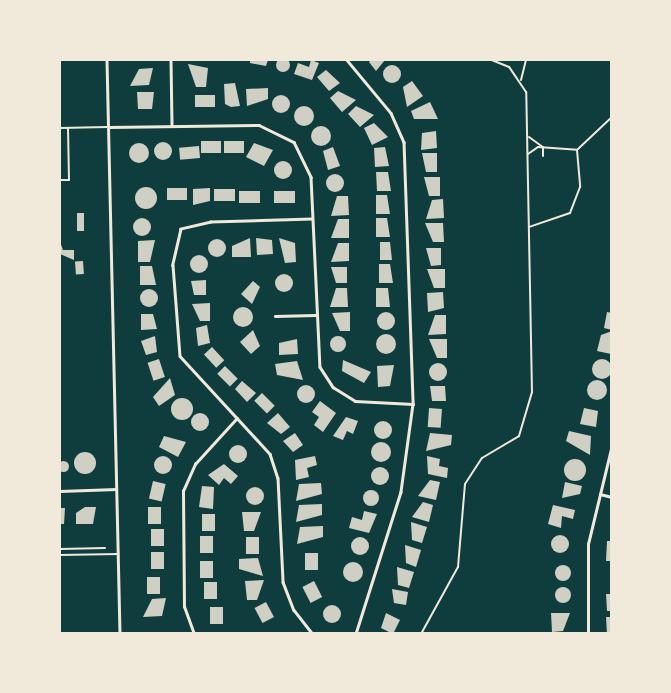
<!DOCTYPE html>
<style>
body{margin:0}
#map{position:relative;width:671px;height:693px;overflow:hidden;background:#0f3d3e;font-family:"Fira Sans",sans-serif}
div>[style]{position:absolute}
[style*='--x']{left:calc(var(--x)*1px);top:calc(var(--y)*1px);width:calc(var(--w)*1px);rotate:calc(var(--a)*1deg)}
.building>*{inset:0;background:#cfcfc3;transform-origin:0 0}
.round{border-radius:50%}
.path>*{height:2px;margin:-1px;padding:0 1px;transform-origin:1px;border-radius:1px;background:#f1e9da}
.service>*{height:2px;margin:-1px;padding:0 1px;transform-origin:1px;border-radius:1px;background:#f1e9da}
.minor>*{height:2.5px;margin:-1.25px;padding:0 1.25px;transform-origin:1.25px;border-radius:1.25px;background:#f1e9da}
span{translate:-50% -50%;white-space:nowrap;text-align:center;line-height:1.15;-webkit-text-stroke:5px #f1e9da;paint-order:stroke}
.frame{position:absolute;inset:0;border:61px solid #f1e9da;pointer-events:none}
</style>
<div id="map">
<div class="building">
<div class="round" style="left:276px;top:58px;width:14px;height:14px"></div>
<div style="clip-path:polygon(250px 60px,268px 60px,266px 66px,250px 63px)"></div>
<div style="clip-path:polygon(311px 60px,319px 63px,312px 80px,294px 74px,298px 63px,309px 67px)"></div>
<div style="clip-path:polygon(385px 60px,376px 71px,369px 62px,371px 60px)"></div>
<div style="clip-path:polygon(188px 64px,208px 68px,206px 87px,196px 87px)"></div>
<div class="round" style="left:383px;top:65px;width:18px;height:18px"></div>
<div style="clip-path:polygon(153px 68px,149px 85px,130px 86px,139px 69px)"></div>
<div style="clip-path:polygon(326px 70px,340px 83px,329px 91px,317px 77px)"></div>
<div style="clip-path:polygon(412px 81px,423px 96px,407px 107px,403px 87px)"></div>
<div style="clip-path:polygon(235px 83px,240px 106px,231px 107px,225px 104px,224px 84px)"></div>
<div style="clip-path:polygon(268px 88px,268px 99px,247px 106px,246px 89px)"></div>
<div style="clip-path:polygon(338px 91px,356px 100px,342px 112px,330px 98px)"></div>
<div style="clip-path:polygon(137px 92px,154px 92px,152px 109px,138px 109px)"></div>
<div class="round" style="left:272px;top:95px;width:18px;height:18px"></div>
<div style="left:215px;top:95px;width:12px;height:20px;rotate:90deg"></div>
<div style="clip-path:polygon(430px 102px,438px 119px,414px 119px,411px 111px)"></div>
<div style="clip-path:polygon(356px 106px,374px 115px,360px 127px,348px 114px)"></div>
<div class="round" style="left:294px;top:106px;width:20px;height:20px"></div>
<div style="clip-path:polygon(374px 123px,388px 137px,372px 145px,364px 128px)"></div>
<div class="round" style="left:311px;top:126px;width:20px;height:20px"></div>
<div style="clip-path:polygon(436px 131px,437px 148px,421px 150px,422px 133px)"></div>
<div style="left:221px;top:141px;width:12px;height:20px;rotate:90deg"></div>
<div style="left:244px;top:141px;width:12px;height:20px;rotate:90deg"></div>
<div class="round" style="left:154px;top:142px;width:18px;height:18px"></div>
<div style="clip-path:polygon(254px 143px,273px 150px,264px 166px,246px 157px)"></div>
<div class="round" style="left:129px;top:143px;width:20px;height:20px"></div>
<div style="left:199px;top:146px;width:12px;height:20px;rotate:85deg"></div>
<div style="clip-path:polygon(333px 147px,340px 166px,328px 170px,323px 151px)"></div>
<div style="clip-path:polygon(385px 147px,389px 166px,375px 167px,374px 148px)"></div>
<div style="clip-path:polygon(422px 153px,437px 153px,437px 172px,426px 172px)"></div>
<div class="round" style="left:274px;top:161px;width:18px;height:18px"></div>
<div style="clip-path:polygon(376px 172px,388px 172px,391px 191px,377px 191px)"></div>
<div class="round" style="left:326px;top:174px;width:18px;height:18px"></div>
<div style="clip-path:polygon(424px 177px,440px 177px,440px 196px,429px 196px)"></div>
<div class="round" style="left:135px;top:187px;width:22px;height:22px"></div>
<div style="left:187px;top:188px;width:12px;height:20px;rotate:90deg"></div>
<div style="clip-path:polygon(210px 188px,210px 201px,193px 205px,193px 189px)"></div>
<div style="left:214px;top:189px;width:21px;height:12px"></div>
<div style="left:239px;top:191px;width:21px;height:12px"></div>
<div style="left:295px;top:191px;width:12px;height:21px;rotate:90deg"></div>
<div style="clip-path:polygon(376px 195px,387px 195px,390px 214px,376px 214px)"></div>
<div style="clip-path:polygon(337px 196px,348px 196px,349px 215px,331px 216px)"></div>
<div style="clip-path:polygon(443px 199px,444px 218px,426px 219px,432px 200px)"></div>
<div style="left:77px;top:213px;width:7px;height:18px"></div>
<div class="round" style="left:133px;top:218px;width:18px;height:18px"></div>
<div style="clip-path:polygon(376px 218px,387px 218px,390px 237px,376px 237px)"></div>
<div style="clip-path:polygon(338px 219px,349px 219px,349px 238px,331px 238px)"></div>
<div style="clip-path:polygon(425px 223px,443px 223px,444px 242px,433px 242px)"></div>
<div style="clip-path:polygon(250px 238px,251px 257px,232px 257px,232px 246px)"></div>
<div style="clip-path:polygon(256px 238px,272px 240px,273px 254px,257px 255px)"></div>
<div style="clip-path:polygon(279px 238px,295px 243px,296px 262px,285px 263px)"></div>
<div class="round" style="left:208px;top:239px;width:18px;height:18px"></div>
<div style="clip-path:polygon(155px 240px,150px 262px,138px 262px,138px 241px)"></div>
<div style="clip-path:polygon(60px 242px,63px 250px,74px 250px,74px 260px,60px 254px)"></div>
<div style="clip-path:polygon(380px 242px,390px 242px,392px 260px,380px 260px)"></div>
<div style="clip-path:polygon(338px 243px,349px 243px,349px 261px,331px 262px)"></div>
<div style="clip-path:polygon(426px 248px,441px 248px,441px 265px,431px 266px)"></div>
<div class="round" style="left:190px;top:255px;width:18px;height:18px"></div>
<div style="left:83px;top:261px;width:13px;height:8px;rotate:86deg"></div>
<div style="clip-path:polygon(379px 264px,390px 264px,393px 283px,379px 283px)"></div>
<div style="clip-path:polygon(140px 266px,152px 266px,156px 285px,140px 285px)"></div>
<div style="clip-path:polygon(331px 267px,347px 267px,347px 283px,336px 283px)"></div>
<div style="clip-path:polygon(427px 269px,445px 269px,445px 288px,434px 288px)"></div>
<div class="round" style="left:275px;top:274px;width:18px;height:18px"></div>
<div style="clip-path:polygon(206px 280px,206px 295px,194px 295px,191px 281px)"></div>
<div style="clip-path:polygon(253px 281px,260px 287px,252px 304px,241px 294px)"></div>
<div style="clip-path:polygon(336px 288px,347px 288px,348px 307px,330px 307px)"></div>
<div style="clip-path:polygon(376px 288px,388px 288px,390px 307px,376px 307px)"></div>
<div class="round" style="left:140px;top:289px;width:18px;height:18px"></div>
<div style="clip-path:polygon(443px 292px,444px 308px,428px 312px,427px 293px)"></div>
<div style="clip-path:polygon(210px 303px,210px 321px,200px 321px,192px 304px)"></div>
<div class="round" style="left:233px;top:307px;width:20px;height:20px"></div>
<div style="clip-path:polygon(350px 312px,350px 331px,340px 331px,332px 313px)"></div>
<div style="clip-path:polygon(607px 312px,612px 313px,612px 330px,604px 328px)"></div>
<div class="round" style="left:377px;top:312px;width:18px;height:18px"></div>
<div style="clip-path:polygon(141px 314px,153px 314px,157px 329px,141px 330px)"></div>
<div style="clip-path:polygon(435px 315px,446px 315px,446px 334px,428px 335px)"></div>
<div style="clip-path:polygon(207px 325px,210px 343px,198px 346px,196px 328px)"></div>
<div style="clip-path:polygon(253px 330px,260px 346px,251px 354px,240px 342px)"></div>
<div style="clip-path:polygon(612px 331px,611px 354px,597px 351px,601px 335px)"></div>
<div class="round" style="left:376px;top:334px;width:20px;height:20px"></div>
<div style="clip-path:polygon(155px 336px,157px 352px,146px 355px,141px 341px)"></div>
<div class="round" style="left:330px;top:336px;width:16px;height:16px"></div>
<div style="clip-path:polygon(297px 339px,298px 354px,279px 355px,279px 343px)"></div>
<div style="clip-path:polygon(429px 339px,447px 339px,447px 358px,437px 358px)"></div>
<div style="left:212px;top:347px;width:18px;height:11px;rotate:47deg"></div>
<div style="left:159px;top:359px;width:19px;height:12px;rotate:72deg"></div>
<div class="round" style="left:592px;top:359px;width:20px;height:20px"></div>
<div style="clip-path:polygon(343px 360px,371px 372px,364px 383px,342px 371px)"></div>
<div style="clip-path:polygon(297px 361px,303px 380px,277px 375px,275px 364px)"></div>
<div class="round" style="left:429px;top:363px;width:18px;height:18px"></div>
<div style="clip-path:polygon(394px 365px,390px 386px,378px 387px,377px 366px)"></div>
<div style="left:225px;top:366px;width:18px;height:11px;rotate:45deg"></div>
<div style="clip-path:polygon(170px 378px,175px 395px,159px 406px,153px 397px)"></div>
<div class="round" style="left:587px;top:380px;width:20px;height:20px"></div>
<div style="clip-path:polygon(242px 381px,256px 393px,247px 402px,235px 389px)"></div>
<div class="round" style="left:297px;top:385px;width:18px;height:18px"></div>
<div style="clip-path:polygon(430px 386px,445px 386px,446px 401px,432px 401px)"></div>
<div style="left:262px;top:393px;width:18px;height:11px;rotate:45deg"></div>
<div class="round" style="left:171px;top:398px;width:22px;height:22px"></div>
<div style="clip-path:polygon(320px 401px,336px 413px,323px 432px,314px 425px,319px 417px,312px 412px)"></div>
<div style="left:429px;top:408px;width:13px;height:19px;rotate:4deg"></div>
<div style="clip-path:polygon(584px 408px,598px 411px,596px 427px,580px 424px)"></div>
<div style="clip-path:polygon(278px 413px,290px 427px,281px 434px,267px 423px)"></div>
<div class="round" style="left:191px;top:413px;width:18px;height:18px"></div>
<div style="clip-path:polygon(346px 417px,358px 421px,353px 434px,347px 431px,343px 440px,333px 436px)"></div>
<div class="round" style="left:374px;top:421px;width:18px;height:18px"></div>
<div style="clip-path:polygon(569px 431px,591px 436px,590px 455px,566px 441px)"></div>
<div style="clip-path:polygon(295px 433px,303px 445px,293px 452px,283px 441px)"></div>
<div style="clip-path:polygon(430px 433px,452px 435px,451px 445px,426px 451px)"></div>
<div style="clip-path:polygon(164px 436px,186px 442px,178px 457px,159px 447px)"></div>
<div class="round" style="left:371px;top:442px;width:20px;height:20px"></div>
<div class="round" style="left:229px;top:445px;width:18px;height:18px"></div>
<div class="round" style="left:74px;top:452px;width:22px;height:22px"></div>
<div class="round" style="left:154px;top:456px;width:18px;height:18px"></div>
<div style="clip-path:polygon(315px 456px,317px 465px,307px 468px,309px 477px,296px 480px,295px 460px)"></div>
<div style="clip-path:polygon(427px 456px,440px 459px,439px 466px,448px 468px,447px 478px,428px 474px)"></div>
<div class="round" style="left:564px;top:459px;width:22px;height:22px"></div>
<div class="round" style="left:57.5px;top:460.5px;width:11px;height:11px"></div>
<div style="clip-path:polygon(224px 464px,238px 476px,231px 484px,224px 478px,219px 485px,208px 475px)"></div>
<div class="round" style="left:371px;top:467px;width:18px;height:18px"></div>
<div style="clip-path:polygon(430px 480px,440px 482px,436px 500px,418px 496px)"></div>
<div style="left:153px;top:481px;width:13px;height:18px;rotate:13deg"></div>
<div style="clip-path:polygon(565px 482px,582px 486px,580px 494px,562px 498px)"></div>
<div style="clip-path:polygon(321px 483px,322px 494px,296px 501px,299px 484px)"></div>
<div style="clip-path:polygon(202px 486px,214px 487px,213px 509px,199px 507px)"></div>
<div class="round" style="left:246px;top:487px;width:18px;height:18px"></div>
<div class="round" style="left:363px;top:490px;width:16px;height:16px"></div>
<div style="clip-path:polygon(423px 502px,433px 505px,429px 522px,412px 517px)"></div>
<div style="clip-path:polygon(322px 504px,322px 515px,296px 522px,299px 505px)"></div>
<div style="clip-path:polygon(553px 505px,575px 510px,573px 519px,562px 516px,561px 528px,548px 524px)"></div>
<div style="clip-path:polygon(85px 507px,96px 507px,93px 524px,76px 524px,76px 513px)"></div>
<div style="left:148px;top:507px;width:13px;height:17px"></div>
<div style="clip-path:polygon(60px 508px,65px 508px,64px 524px,60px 524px)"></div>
<div style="clip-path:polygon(364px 511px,377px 514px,369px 533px,349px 528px,352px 517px,362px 520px)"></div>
<div style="clip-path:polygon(242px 512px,261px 512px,254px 531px,244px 531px)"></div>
<div style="left:215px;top:514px;width:17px;height:13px;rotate:90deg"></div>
<div style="clip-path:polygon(411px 522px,427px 527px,422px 543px,412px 540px)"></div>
<div style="clip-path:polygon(323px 526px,323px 537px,297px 544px,300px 527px)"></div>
<div style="left:151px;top:529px;width:13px;height:17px"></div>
<div class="round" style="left:551px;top:535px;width:18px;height:18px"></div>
<div style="left:200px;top:536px;width:13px;height:17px"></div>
<div class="round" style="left:351px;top:537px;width:18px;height:18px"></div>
<div style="left:259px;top:537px;width:17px;height:13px;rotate:90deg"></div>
<div style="clip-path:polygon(607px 541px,612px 541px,612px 561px,606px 561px)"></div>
<div style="clip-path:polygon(405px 545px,421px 550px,416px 567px,406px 563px)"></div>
<div style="left:151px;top:552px;width:13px;height:17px"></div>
<div style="left:305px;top:553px;width:13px;height:17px"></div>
<div style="clip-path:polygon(258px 558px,263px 576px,239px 569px,239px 559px)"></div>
<div style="left:200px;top:561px;width:13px;height:17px"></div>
<div class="round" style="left:343px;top:562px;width:20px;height:20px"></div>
<div class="round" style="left:555px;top:565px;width:16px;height:16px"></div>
<div style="clip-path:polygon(397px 567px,414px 572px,409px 588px,398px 585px)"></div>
<div style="left:160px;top:577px;width:17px;height:13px;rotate:90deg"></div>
<div style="clip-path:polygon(264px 580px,257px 600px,247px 600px,245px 581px)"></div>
<div style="left:314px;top:581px;width:18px;height:13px;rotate:63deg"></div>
<div style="left:217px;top:582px;width:17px;height:13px;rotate:90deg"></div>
<div class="round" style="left:555px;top:587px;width:16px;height:16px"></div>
<div style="clip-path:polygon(392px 589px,408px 592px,406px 605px,394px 603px)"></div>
<div style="clip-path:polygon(606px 594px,612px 594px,612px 611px,607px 611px)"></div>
<div style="clip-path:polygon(166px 598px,162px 616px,143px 617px,152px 599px)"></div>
<div style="left:266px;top:602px;width:17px;height:13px;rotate:62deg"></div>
<div class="round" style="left:323px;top:605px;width:18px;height:18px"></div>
<div style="left:210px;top:607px;width:13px;height:17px"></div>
<div style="clip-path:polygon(386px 613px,400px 620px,393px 634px,381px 628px)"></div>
<div style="clip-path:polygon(551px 613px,570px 613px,563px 631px,552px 632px)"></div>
<div style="clip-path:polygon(606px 617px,612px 617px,612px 634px,607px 634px)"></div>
</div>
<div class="path">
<div style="--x:521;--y:80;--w:21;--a:-76"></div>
<div style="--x:529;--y:137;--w:17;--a:36"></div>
<div style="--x:543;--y:147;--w:9;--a:90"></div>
<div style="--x:578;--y:149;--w:47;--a:-43.3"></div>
<div style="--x:528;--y:154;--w:12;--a:-35"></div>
<div style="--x:538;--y:147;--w:39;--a:4"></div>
<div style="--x:577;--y:150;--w:37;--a:85"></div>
<div style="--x:580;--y:187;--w:28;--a:111"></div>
<div style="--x:570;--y:213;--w:43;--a:161.1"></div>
<div style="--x:60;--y:549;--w:45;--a:-1.3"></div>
<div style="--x:421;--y:634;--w:77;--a:-61.1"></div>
<div style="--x:458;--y:567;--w:83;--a:-85.2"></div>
<div style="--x:465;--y:484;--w:31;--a:-57"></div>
<div style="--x:482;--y:458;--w:43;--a:-30.7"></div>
<div style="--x:519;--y:436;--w:46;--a:-73.5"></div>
<div style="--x:532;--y:392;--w:300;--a:-91.1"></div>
<div style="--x:526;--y:92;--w:30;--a:-124"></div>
<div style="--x:509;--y:67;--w:18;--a:-158"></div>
</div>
<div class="service">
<div style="--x:60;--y:128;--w:47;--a:-1.2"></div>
<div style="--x:60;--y:180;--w:9;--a:0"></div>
<div style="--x:69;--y:180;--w:52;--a:-91.1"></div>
<div style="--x:60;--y:555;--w:58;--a:-1"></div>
</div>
<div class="minor">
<div style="--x:107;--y:60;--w:574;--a:88.7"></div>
<div style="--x:171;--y:60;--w:66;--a:89.1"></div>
<div style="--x:347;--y:60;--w:69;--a:50.3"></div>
<div style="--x:391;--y:113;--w:32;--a:66"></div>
<div style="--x:404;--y:142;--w:262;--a:88"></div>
<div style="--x:413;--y:404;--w:89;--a:97.8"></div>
<div style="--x:401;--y:492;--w:149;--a:107.6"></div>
<div style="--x:109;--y:127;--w:150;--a:-0.8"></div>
<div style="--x:259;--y:125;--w:39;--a:26"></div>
<div style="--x:294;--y:142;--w:39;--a:64"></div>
<div style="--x:311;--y:177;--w:190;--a:87.3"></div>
<div style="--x:320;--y:367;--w:24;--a:57"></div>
<div style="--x:333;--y:387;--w:26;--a:32"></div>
<div style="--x:355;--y:401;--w:58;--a:3"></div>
<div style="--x:312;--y:219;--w:101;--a:178.3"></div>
<div style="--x:211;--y:222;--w:31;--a:167"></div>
<div style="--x:181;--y:229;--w:37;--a:103"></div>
<div style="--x:173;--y:265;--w:91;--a:85.6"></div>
<div style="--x:180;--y:356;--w:133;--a:47.4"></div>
<div style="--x:270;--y:454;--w:25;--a:72"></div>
<div style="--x:278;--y:478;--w:104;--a:87.2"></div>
<div style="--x:283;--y:582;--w:30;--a:69"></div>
<div style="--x:294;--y:610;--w:31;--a:52"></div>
<div style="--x:275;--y:316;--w:40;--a:-1.4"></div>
<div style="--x:60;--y:491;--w:56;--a:-2"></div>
<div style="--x:600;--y:494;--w:12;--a:14"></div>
<div style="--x:194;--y:634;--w:29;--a:-110"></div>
<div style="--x:184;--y:607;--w:116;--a:-90.5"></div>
<div style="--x:183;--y:491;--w:30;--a:-66"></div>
<div style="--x:195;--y:464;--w:62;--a:-47.6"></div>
<div style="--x:588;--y:634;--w:90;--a:-90"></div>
<div style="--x:588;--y:544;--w:102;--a:-76.4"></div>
</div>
<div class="frame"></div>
</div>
